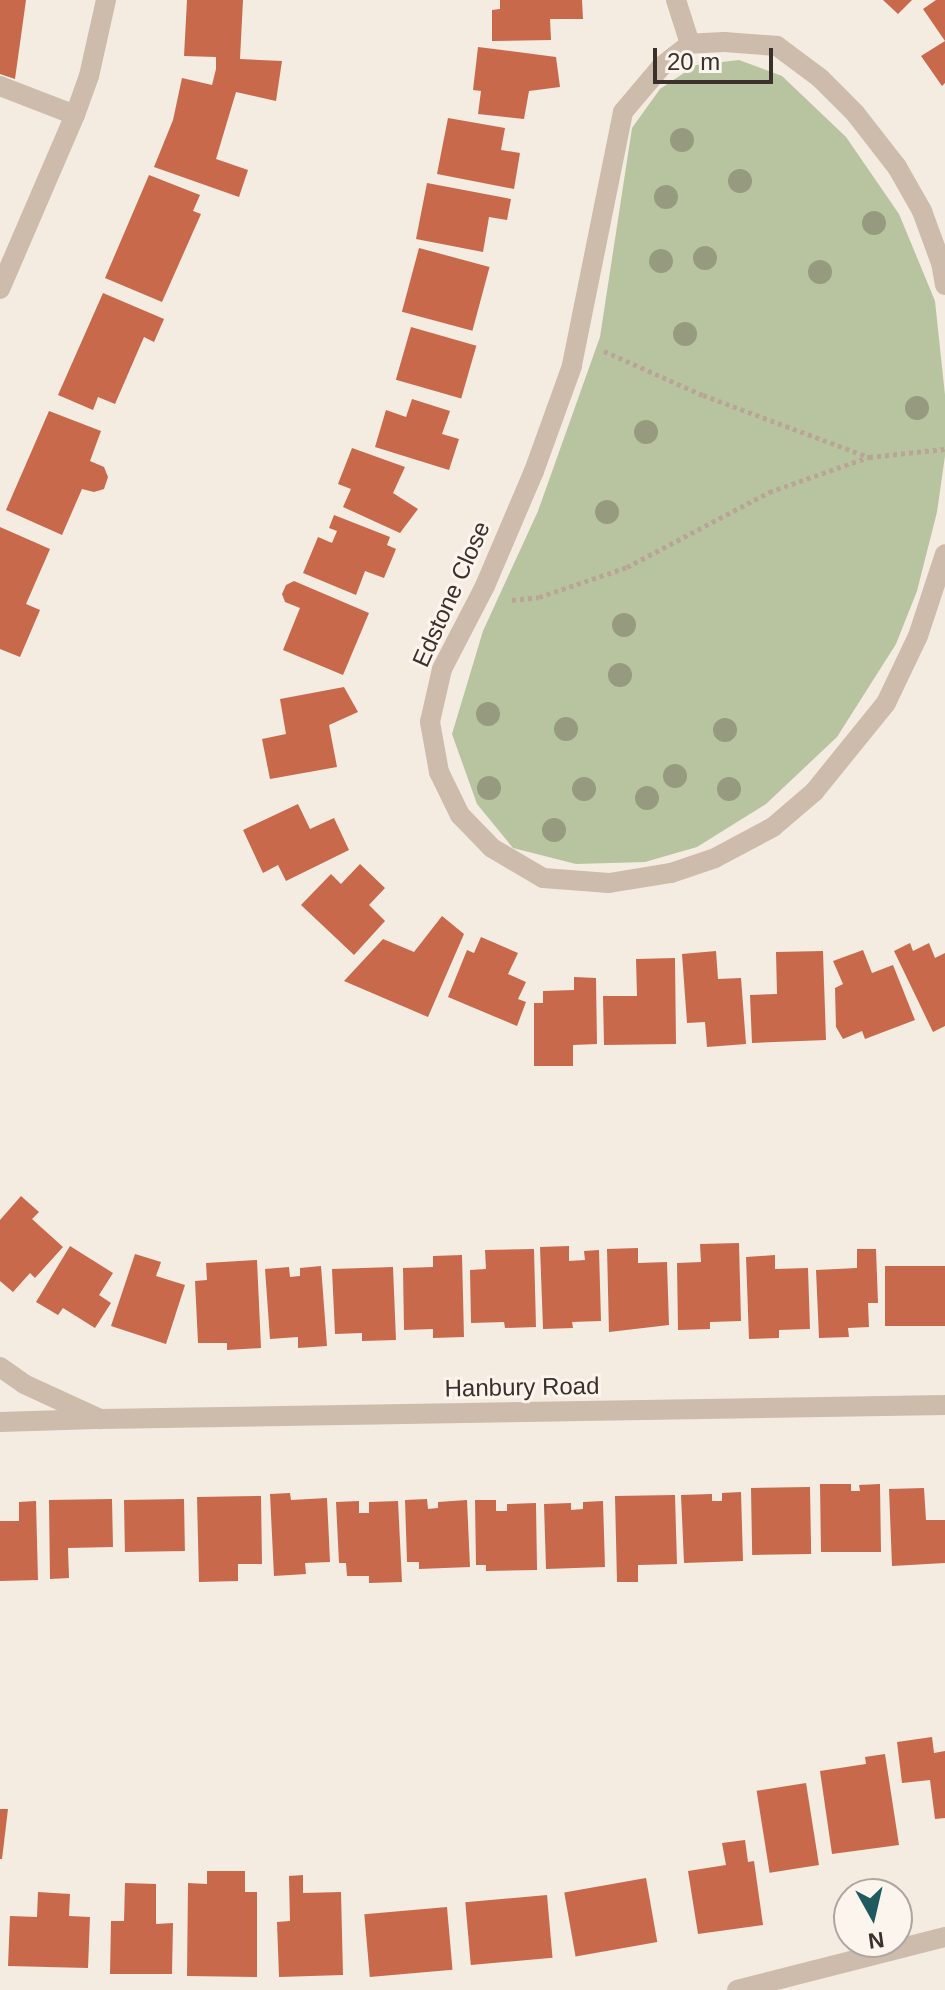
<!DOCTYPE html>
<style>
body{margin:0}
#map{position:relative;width:945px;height:1990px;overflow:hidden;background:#f4ebe1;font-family:Arial,sans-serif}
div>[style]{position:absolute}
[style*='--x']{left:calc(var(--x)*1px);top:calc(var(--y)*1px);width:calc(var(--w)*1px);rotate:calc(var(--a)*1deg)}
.green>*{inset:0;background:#b8c4a0}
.building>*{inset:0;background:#c8694b;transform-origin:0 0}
.path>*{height:5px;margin-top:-2.5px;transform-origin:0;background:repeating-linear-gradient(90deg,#b9a596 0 4px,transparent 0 8px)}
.service>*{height:20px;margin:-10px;padding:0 10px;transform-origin:10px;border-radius:10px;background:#cdbbac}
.minor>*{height:20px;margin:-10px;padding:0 10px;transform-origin:10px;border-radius:10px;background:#cdbbac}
.trees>*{width:24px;height:24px;margin:-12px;border-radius:50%;background:#969b7f}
span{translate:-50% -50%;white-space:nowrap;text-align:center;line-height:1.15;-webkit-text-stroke:6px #fbf5ee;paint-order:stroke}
.street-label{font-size:24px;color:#3b302b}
.north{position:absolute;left:833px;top:1878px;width:80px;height:80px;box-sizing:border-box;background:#fbf5ee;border:2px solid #aea6a0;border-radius:50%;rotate:172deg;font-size:22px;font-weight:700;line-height:32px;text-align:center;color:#3b302b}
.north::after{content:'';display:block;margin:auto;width:28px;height:36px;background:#1f5a5e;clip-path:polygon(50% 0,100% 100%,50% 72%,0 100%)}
.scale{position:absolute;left:653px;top:48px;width:120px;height:36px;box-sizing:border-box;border:4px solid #3b302b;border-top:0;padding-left:10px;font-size:24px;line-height:28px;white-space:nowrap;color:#3b302b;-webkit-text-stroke:6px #fbf5ee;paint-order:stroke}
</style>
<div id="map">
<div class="green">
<div style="clip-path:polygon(739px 60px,782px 76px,846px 137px,899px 214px,935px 301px,945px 395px,945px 456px,937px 512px,917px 591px,896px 644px,837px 737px,766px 804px,697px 847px,645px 862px,576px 864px,513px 848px,477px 804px,452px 734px,483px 631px,538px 511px,600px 337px,632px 128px,660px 89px,696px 65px)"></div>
</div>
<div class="building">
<div style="clip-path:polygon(0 0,26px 0,15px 79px,0 74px)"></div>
<div style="clip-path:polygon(187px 0,243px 0,240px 59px,282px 61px,276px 101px,236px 92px,216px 159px,248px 170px,239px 197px,154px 167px,173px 120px,182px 78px,212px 85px,216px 69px,216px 57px,184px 56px)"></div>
<div style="clip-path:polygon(500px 0,582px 0,583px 19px,550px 19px,551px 40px,492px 41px,492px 10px,500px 9px)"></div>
<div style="clip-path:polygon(883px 0,912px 0,898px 14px)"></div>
<div style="clip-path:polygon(936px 0,945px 0,945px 83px,942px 86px,921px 56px,945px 41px,923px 9px)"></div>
<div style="clip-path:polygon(478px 47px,556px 57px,560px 87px,529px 91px,524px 119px,478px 114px,481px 91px,473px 90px)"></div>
<div style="clip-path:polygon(448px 118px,505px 128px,501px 150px,520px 153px,514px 189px,437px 174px)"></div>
<div style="clip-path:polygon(149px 175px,200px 195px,193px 211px,201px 214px,162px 302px,105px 278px)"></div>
<div style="clip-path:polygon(427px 183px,511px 199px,507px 220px,489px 217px,483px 252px,416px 239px)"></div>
<div style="left:419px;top:248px;width:73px;height:66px;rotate:15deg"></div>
<div style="clip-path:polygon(103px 293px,164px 319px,154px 342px,144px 337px,115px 404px,98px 397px,93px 410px,58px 395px)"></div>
<div style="left:411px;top:327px;width:68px;height:55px;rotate:16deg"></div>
<div style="clip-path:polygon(412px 399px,450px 411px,442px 434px,459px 439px,449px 470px,375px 447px,386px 410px,406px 417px)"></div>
<div style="clip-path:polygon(49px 411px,101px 431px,90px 461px,104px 467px,108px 477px,104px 489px,94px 492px,82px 489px,62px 535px,6px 510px)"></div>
<div style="clip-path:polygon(352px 448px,405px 467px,393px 493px,418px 509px,400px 533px,343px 507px,351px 489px,338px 484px)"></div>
<div style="clip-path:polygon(334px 515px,390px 537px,387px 545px,396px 549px,384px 578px,365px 571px,356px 595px,303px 573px,318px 537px,332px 543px,337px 531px,329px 528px)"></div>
<div style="clip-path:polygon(0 527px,50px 549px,26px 604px,40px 610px,20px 657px,0 649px)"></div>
<div style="clip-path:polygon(294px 581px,369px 613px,343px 675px,283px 650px,300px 608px,285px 602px,282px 594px,286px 585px)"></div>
<div style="clip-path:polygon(344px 687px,358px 712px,329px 725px,337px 767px,270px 779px,262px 739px,286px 734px,280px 699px)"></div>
<div style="clip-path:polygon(298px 804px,310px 829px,334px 818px,349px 850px,286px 881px,278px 865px,263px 873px,243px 830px)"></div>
<div style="clip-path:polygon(360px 864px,385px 888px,369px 905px,385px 921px,354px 955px,301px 905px,331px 874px,341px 884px)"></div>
<div style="clip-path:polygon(442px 916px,464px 934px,428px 1017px,344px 981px,383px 939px,414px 952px)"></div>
<div style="clip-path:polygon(481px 937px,518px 953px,508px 974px,526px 982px,518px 999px,526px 1002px,517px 1026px,448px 997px,467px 950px,474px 953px)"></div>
<div style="clip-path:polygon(910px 943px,913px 951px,929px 943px,935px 958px,945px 953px,945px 1026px,933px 1032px,894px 951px)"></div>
<div style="clip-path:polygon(863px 950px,872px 973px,893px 965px,915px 1020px,865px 1039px,862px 1031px,843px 1039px,836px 1027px,835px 988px,843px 984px,833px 961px)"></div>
<div style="clip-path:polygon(716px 951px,718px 979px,741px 978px,746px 1044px,707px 1047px,705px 1022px,687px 1023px,682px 954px)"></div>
<div style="clip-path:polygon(823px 951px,826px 1040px,752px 1043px,750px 995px,777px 994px,776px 952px)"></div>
<div style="clip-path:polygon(675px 958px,676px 1044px,604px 1045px,603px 996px,637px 996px,636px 959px)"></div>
<div style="clip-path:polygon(574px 977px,596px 978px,597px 1044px,573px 1045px,573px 1066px,534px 1066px,534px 1003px,543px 1003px,543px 991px,574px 990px)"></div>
<div style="clip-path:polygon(21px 1196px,39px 1212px,32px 1219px,63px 1247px,35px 1278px,30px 1273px,13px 1292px,0 1281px,0 1220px)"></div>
<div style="clip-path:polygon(739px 1243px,741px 1321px,710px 1322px,710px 1329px,678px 1330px,677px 1263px,701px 1262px,700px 1244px)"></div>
<div style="clip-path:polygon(70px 1246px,113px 1273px,99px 1295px,111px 1303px,95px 1328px,63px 1308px,58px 1315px,36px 1302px)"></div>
<div style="clip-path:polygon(569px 1246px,569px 1261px,585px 1260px,584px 1251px,599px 1250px,601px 1321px,572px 1322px,573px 1328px,543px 1329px,540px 1247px)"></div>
<div style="clip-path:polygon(638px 1248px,638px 1263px,667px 1262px,669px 1325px,609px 1332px,607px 1249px)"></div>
<div style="clip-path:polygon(534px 1249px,536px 1327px,505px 1328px,504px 1322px,471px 1323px,470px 1270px,486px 1269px,485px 1250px)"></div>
<div style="clip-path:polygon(857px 1249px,876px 1249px,878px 1303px,868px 1303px,869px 1327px,848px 1328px,849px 1337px,819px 1338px,816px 1270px,857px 1268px)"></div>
<div style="clip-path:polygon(135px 1254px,161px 1262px,156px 1276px,185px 1285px,166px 1344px,111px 1326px)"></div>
<div style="clip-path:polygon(462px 1255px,464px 1337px,433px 1338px,433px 1329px,404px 1330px,403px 1268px,433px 1267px,433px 1256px)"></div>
<div style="clip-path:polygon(775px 1255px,775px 1269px,808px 1268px,810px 1329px,779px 1330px,779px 1338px,749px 1339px,746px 1257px)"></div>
<div style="clip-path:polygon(257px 1260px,261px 1348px,227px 1350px,227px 1343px,198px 1343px,195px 1281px,207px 1280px,206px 1263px)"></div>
<div style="clip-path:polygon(321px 1266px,327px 1346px,298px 1348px,298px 1337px,270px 1339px,265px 1269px,289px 1267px,290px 1277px,300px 1276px,300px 1268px)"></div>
<div style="left:945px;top:1266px;width:60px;height:60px;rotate:90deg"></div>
<div style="clip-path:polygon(393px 1267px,396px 1340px,362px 1341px,362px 1333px,335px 1334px,332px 1269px)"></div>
<div style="clip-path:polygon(820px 1484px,851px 1484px,851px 1491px,860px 1491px,859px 1485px,880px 1484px,881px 1552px,821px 1552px)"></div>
<div style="left:810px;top:1487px;width:67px;height:59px;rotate:89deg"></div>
<div style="clip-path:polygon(924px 1488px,926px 1520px,945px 1520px,945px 1563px,892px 1566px,889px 1489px)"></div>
<div style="clip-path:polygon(741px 1492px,743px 1561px,684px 1563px,681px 1495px,712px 1494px,712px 1501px,722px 1501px,722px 1493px)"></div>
<div style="clip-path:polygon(290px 1493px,291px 1500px,327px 1498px,330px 1562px,305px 1563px,306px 1574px,274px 1576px,270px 1494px)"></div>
<div style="clip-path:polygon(675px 1495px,677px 1564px,638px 1565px,638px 1582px,617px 1582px,615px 1496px)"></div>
<div style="clip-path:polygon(261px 1496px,262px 1564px,238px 1564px,238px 1581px,199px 1582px,197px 1497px)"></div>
<div style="clip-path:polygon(112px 1499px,113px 1547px,68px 1548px,69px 1578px,50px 1579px,49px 1500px)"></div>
<div style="left:184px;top:1499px;width:52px;height:60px;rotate:89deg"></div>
<div style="clip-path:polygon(427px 1499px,428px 1509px,438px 1508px,438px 1502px,467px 1500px,470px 1567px,419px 1569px,419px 1562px,407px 1562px,405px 1500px)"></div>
<div style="clip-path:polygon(475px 1500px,496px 1500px,496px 1511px,507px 1511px,507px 1504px,536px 1503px,537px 1570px,486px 1571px,486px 1565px,476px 1565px)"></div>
<div style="clip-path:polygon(36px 1501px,38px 1580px,0 1581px,0 1521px,19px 1521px,19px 1502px)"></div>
<div style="clip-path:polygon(359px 1501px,359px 1513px,369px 1513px,369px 1502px,398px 1501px,402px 1582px,369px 1583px,369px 1576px,347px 1576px,346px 1563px,339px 1563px,336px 1502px)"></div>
<div style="clip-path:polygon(603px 1501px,605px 1567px,546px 1569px,544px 1504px,571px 1503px,571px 1510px,583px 1509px,583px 1502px)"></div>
<div style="clip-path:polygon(932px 1737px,934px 1753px,945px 1751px,945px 1818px,935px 1819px,930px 1780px,902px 1783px,897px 1742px)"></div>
<div style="clip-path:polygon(885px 1754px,899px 1845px,832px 1854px,820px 1771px,866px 1764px,865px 1757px)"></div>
<div style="left:806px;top:1783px;width:83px;height:50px;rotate:81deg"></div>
<div style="clip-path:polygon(0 1809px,8px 1809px,2px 1859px,0 1859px)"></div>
<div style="clip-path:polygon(745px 1840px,748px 1862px,754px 1861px,763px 1925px,698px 1934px,688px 1871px,726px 1865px,722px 1843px)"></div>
<div style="clip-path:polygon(207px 1871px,245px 1871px,245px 1892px,257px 1892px,257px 1977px,187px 1976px,188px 1883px,207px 1884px)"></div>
<div style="clip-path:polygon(303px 1875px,303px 1893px,341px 1892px,343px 1975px,279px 1977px,277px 1922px,290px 1921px,289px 1876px)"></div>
<div style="left:646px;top:1878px;width:65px;height:83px;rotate:80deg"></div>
<div style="clip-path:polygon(125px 1883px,156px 1884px,156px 1924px,173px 1923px,172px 1974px,110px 1974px,111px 1921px,124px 1921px)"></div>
<div style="clip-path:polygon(38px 1892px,70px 1894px,69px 1916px,90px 1917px,88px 1968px,8px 1966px,10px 1916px,37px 1917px)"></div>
<div style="left:547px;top:1895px;width:63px;height:82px;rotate:85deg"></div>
<div style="left:447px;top:1907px;width:63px;height:83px;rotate:85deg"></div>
</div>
<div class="path">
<div style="--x:604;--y:351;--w:108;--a:24"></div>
<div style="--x:703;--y:395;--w:177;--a:20.5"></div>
<div style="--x:512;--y:600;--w:27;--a:-6"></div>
<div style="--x:539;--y:597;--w:93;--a:-18.8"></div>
<div style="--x:627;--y:567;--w:161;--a:-27.8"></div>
<div style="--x:769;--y:492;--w:106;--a:-19.3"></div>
<div style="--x:869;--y:457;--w:76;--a:-6"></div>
</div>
<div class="service">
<div style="--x:0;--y:86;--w:80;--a:21.1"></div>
</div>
<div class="minor">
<div style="--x:676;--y:0;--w:46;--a:72.3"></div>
<div style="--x:945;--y:285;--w:22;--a:-100"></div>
<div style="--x:941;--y:263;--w:55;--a:-110.1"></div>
<div style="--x:922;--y:211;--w:51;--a:-119.6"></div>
<div style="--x:897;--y:167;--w:68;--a:-127.9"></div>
<div style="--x:855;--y:113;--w:49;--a:-135"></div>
<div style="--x:820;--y:78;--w:54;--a:-143.3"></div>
<div style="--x:777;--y:46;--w:53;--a:-175.7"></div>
<div style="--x:724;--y:42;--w:34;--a:177"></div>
<div style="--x:690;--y:44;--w:37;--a:142"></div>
<div style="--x:661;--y:67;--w:59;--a:130.2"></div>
<div style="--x:623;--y:112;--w:259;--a:101.4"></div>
<div style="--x:572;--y:366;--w:112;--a:109.9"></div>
<div style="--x:534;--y:471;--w:125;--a:113.1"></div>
<div style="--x:485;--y:586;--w:93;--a:117.4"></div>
<div style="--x:442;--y:669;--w:54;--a:102.8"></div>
<div style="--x:430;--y:722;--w:51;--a:79.8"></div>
<div style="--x:439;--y:772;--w:48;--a:64"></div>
<div style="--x:460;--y:815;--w:46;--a:45.9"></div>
<div style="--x:492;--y:848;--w:59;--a:30.5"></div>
<div style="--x:543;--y:878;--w:66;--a:4.3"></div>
<div style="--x:609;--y:883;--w:63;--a:-9.2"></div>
<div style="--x:671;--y:873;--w:46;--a:-18.8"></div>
<div style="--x:715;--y:858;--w:66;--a:-28.1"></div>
<div style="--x:773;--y:827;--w:54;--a:-40.5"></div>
<div style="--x:814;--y:792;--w:114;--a:-51"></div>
<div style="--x:886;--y:703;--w:74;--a:-64.5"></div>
<div style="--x:918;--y:636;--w:86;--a:-71.8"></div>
<div style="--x:0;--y:289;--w:189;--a:-66.7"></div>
<div style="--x:75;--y:115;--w:41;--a:-70.3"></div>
<div style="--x:89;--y:76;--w:78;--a:-77.4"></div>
<div style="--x:0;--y:1367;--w:29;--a:35"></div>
<div style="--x:24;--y:1384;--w:84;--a:24.7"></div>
<div style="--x:100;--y:1419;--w:845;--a:-0.95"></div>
<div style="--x:0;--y:1422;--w:96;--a:-1.8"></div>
<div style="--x:737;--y:1990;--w:215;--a:-14.3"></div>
</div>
<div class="trees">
<div style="left:682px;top:140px"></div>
<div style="left:740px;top:181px"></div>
<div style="left:666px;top:197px"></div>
<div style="left:874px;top:223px"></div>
<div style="left:705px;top:258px"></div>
<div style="left:661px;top:261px"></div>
<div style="left:820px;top:272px"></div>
<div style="left:685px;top:334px"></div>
<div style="left:917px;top:408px"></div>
<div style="left:646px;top:432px"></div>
<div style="left:607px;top:512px"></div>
<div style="left:624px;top:625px"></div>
<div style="left:620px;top:675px"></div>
<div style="left:488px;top:714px"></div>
<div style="left:566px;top:729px"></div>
<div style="left:725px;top:730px"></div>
<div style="left:675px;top:776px"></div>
<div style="left:489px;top:788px"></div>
<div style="left:584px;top:789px"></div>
<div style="left:729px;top:789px"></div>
<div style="left:647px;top:798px"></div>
<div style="left:554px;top:830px"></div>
</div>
<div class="street-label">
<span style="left:451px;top:594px;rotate:-66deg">Edstone Close</span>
<span style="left:522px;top:1387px;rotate:-1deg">Hanbury Road</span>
</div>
<div class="north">N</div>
<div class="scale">20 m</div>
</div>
